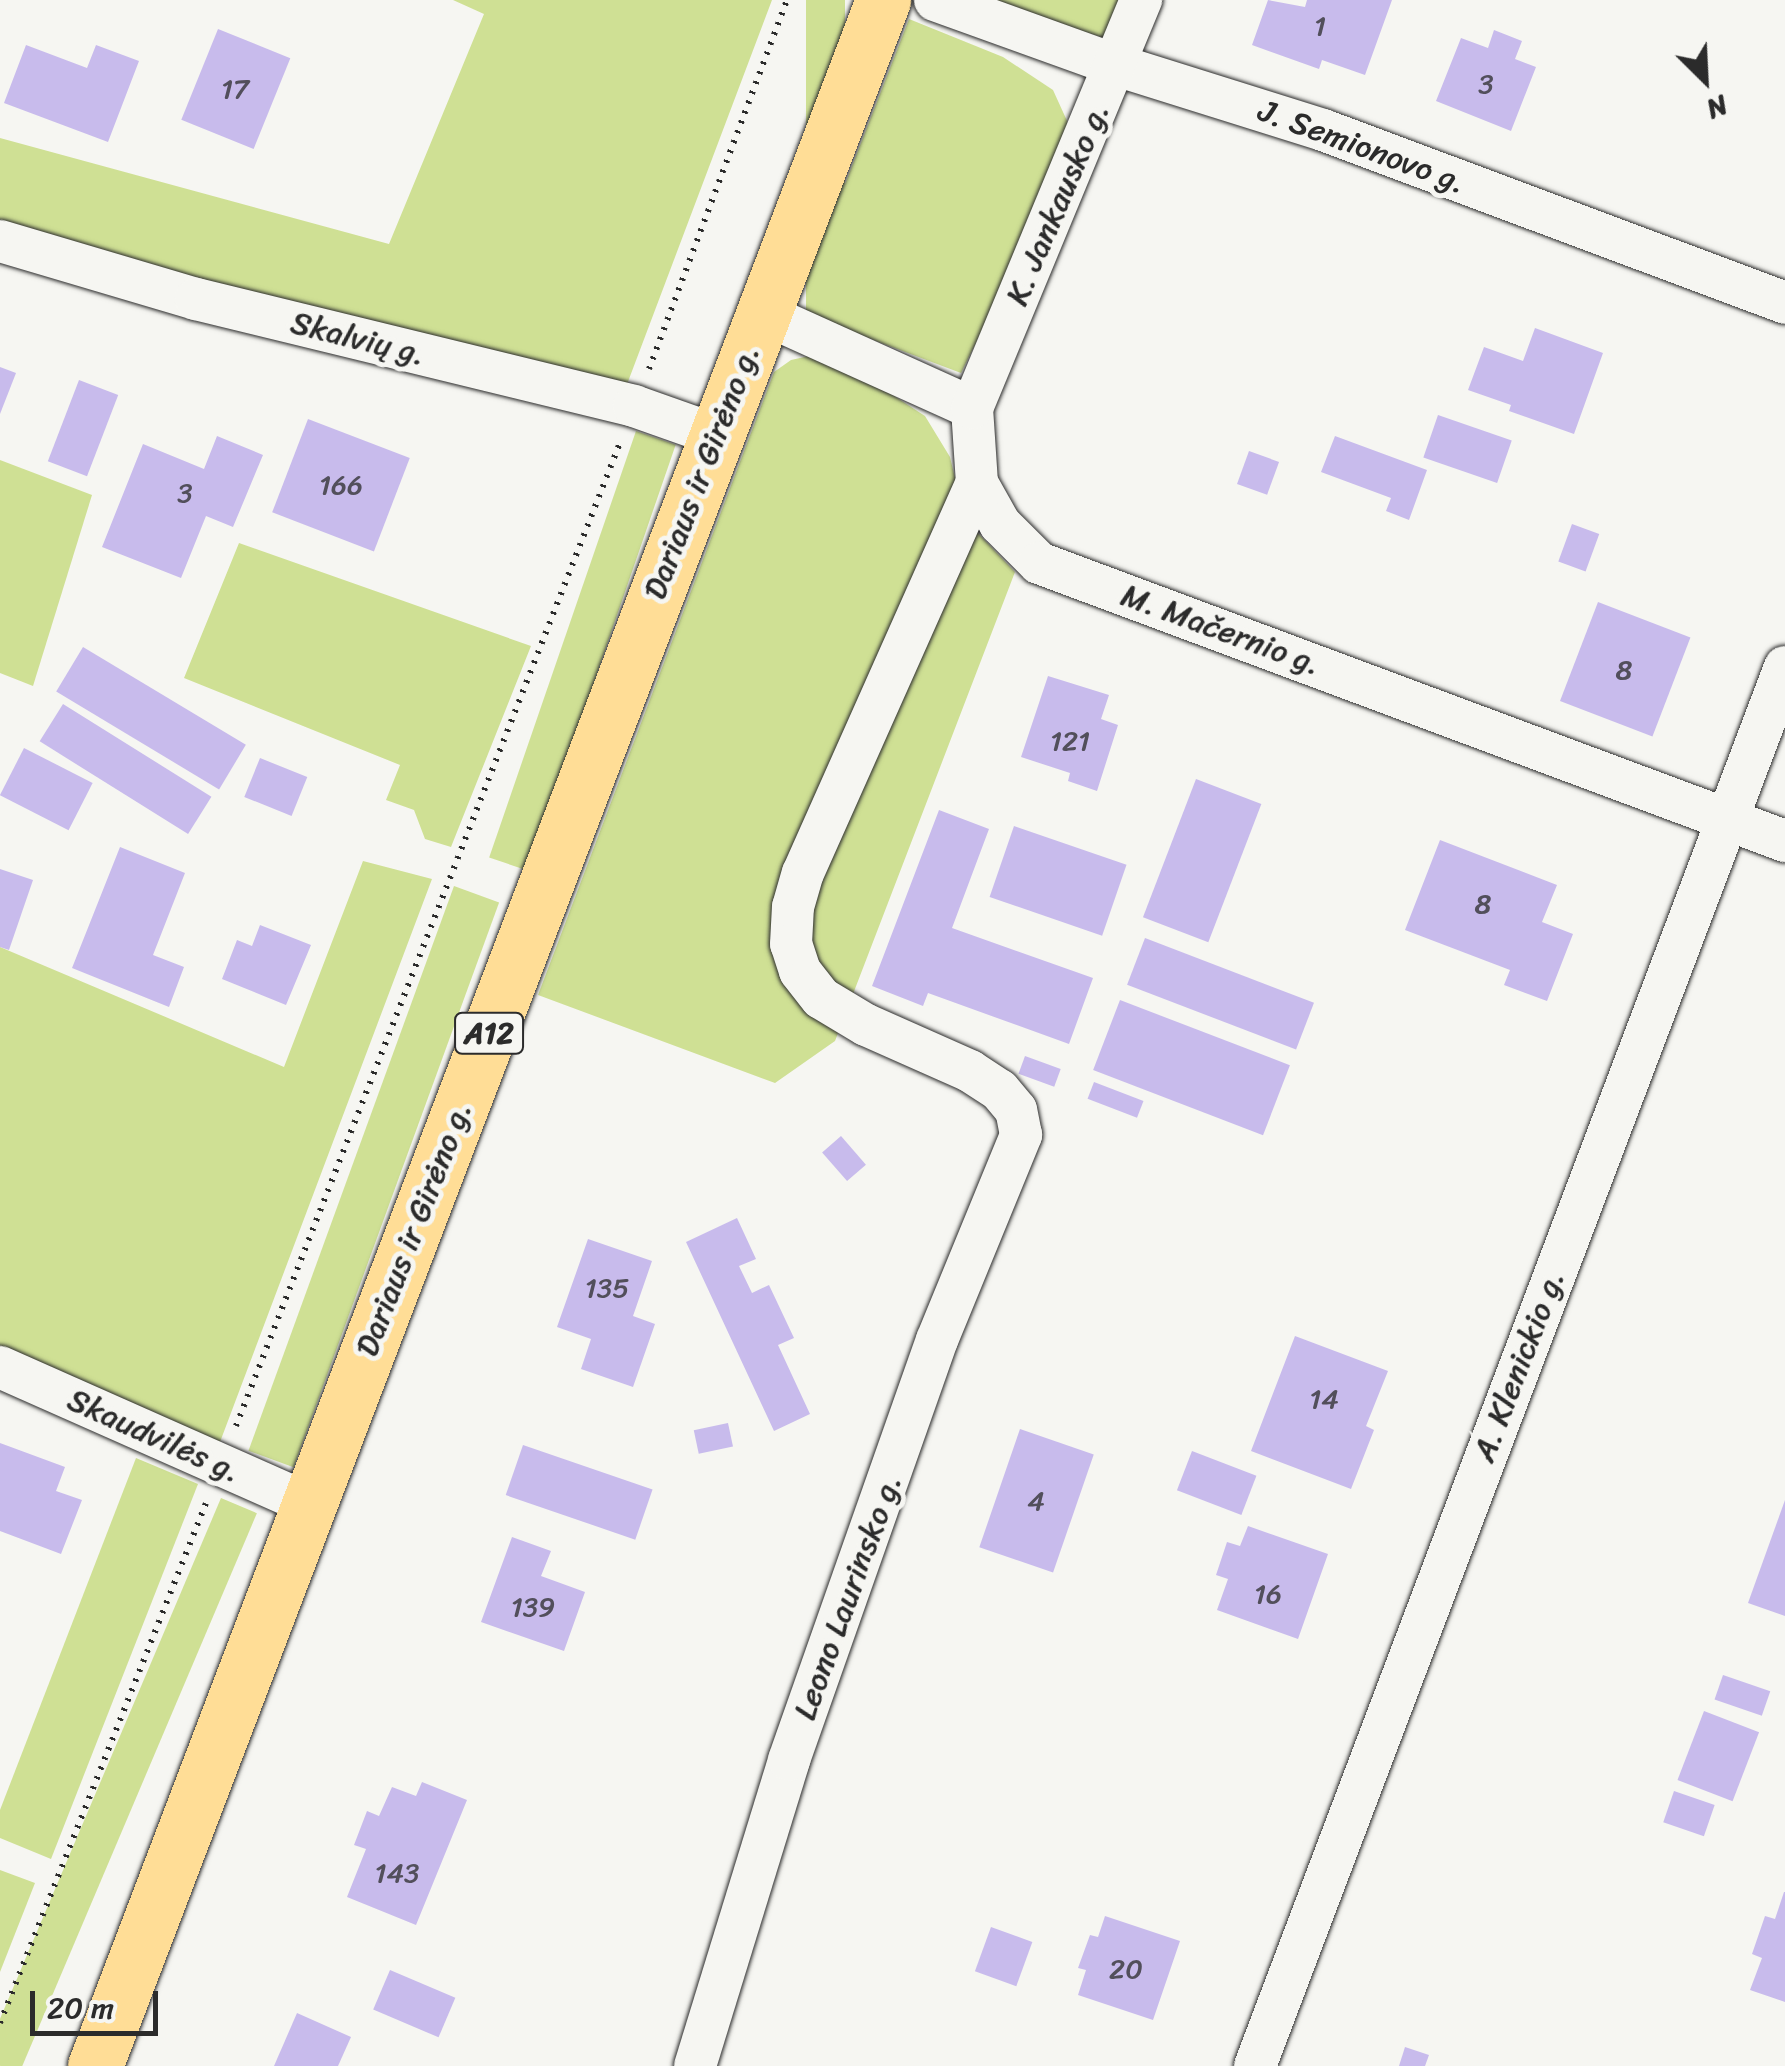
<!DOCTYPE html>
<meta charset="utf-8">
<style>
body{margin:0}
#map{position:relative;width:1785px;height:2066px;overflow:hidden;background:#f6f6f2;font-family:Sriracha,sans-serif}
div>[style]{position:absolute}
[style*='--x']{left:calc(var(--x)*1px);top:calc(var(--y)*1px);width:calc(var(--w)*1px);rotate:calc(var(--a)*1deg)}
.green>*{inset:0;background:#cfe094;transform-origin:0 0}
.building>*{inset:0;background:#c8bbec;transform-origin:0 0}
.path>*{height:6px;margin-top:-3px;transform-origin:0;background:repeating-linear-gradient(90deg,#2b2b2b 0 2.5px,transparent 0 10.5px)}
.roads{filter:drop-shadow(0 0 2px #2b2b2b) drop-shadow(0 0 2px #2b2b2b)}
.minor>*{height:42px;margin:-21px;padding:0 21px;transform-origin:21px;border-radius:21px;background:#f6f6f2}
.highway>*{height:55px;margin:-27.5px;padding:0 27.5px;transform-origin:27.5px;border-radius:27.5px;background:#ffdd96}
span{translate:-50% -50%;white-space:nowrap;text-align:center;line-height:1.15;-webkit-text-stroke:10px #f6f6f2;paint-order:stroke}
.number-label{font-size:28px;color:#524f5b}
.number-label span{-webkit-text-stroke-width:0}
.shield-label span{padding:2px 8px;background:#f6f6f2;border:2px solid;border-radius:8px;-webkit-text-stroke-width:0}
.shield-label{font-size:30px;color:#2b2b2b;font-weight:700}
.street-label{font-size:32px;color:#2b2b2b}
.north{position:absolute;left:1655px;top:30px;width:100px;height:100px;-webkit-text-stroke:8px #f6f6f2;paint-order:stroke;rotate:156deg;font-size:28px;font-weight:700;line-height:40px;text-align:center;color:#2b2b2b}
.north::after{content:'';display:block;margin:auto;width:35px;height:45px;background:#2b2b2b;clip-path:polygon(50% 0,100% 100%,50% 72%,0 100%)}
.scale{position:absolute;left:30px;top:1991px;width:128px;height:45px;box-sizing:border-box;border:5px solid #2b2b2b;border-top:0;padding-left:12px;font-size:30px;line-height:35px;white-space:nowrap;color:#2b2b2b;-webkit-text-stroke:8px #f6f6f2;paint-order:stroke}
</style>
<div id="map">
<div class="green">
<div style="clip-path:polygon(453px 0,772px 0,626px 387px,174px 273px,0 220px,0 138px,389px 244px,484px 14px)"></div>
<div style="left:806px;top:0;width:39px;height:421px"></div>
<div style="clip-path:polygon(984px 0,1120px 0,1104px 38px)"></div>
<div style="clip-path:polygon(909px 19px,1003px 57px,1053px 90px,1068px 123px,1037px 219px,961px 373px,836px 326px,821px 314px,809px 277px)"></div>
<div style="clip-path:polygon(809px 356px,891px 394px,925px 416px,950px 457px,961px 503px,974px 529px,1015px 572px,835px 1041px,775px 1083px,538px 995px,774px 372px,791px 360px)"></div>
<div style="left:636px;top:431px;width:42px;height:451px;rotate:19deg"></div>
<div style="clip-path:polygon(0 460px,92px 495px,33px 686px,0 673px)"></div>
<div style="clip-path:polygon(239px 543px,531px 646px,451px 847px,425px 839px,414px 810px,386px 800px,400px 765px,184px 678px)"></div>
<div style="clip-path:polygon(363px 861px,432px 879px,217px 1450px,0 1351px,0 947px,284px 1067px)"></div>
<div style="left:454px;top:886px;width:48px;height:601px;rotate:20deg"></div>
<div style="clip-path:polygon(136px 1458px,198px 1484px,51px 1859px,0 1838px,0 1810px)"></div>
<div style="left:221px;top:1498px;width:39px;height:609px;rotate:23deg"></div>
<div style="clip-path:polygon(0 1870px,35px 1883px,0 1972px)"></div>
</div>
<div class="building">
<div style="clip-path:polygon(1268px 0,1305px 7px,1307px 0,1392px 0,1365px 75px,1322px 60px,1319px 69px,1252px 45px)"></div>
<div style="left:218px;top:29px;width:78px;height:98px;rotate:22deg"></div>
<div style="clip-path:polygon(1494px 30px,1522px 41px,1515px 59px,1536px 67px,1511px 131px,1436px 101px,1461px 38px,1488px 48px)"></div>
<div style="clip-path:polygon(26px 45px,87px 68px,96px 45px,139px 61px,108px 142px,4px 103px)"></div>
<div style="clip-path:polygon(1535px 328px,1603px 353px,1574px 434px,1509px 411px,1511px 405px,1468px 390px,1484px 347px,1523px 361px)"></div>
<div style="clip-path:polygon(0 367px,16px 373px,0 414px)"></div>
<div style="left:79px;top:380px;width:42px;height:87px;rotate:21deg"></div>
<div style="left:1438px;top:415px;width:78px;height:45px;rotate:19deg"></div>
<div style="left:308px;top:419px;width:109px;height:100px;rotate:21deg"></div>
<div style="clip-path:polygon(217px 436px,263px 455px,233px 527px,206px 516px,181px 578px,102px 547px,143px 444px,204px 469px)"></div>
<div style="clip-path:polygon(1335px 436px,1427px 470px,1409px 520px,1386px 511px,1391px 498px,1321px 472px)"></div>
<div style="left:1249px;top:451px;width:32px;height:35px;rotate:20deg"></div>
<div style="left:1572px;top:524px;width:29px;height:40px;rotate:20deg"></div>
<div style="left:1598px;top:602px;width:99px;height:106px;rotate:21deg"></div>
<div style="left:83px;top:647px;width:190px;height:52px;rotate:31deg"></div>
<div style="clip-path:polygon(1048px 676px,1109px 695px,1101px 719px,1118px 725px,1097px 791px,1068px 781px,1070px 773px,1021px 757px)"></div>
<div style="left:63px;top:704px;width:175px;height:44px;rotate:32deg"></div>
<div style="left:24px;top:748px;width:77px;height:53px;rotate:27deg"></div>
<div style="left:260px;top:758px;width:51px;height:42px;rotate:22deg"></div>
<div style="left:1196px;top:779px;width:70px;height:148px;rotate:21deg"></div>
<div style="clip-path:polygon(939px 810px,989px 829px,952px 928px,1093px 978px,1069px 1044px,928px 993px,923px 1006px,872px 986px)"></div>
<div style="left:1014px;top:826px;width:119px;height:75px;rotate:19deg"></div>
<div style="clip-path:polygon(1440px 840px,1557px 885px,1542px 922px,1573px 934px,1547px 1001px,1504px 985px,1510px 970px,1405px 930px)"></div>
<div style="clip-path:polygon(120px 847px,185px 873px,153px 955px,184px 967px,169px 1007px,72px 968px)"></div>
<div style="clip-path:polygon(0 869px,33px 880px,9px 950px,0 947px)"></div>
<div style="clip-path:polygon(260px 925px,311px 945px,286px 1005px,222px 979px,237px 940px,252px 946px)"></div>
<div style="left:1145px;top:938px;width:181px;height:50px;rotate:21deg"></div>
<div style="left:1120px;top:1000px;width:182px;height:75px;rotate:21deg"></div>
<div style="left:1025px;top:1056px;width:38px;height:19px;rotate:20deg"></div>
<div style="left:1094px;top:1082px;width:53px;height:18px;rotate:21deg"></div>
<div style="left:841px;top:1136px;width:38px;height:25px;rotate:49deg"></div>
<div style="clip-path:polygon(737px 1218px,756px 1259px,739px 1266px,752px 1293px,769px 1285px,794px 1338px,778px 1345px,810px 1414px,774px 1431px,686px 1242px)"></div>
<div style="clip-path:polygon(588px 1239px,652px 1261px,633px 1316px,655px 1324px,633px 1387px,581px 1369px,591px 1339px,557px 1327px)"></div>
<div style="clip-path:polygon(1295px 1336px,1388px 1371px,1366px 1426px,1374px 1430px,1351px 1489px,1251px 1451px)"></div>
<div style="left:728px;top:1423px;width:24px;height:35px;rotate:78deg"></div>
<div style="left:1020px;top:1429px;width:78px;height:125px;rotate:19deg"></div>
<div style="clip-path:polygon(0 1443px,65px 1467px,56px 1491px,82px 1500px,61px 1554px,0 1531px)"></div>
<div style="left:523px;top:1445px;width:137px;height:53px;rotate:19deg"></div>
<div style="left:1192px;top:1451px;width:69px;height:42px;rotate:21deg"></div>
<div style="clip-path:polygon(1785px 1500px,1785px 1616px,1748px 1603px)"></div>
<div style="clip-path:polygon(1248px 1526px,1328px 1554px,1298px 1639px,1217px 1610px,1228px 1579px,1216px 1575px,1227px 1542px,1240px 1546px)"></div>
<div style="clip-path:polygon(512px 1537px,551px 1551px,541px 1576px,585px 1592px,564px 1651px,481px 1622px)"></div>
<div style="left:1723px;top:1675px;width:50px;height:26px;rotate:19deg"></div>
<div style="left:1704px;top:1711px;width:59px;height:74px;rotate:21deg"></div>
<div style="clip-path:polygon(422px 1782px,467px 1800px,416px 1925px,347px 1897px,366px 1849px,354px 1845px,367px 1811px,379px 1816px,392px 1787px,416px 1796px)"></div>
<div style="left:1674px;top:1791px;width:43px;height:33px;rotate:19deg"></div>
<div style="clip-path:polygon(1784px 1892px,1785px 1892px,1785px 2002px,1750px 1990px,1762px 1958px,1752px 1954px,1765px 1916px,1775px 1919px)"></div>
<div style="clip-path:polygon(1105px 1916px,1180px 1941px,1153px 2020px,1078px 1995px,1086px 1970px,1078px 1968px,1090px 1935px,1098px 1937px)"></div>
<div style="left:991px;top:1927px;width:44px;height:47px;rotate:20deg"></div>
<div style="left:390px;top:1970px;width:71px;height:43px;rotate:23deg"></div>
<div style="clip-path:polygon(297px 2013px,351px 2037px,338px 2066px,274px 2066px)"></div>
<div style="clip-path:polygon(1405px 2047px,1429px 2055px,1425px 2066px,1399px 2066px)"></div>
</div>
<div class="path">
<div style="--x:649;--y:369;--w:394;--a:-69.5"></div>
<div style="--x:236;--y:1426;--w:1053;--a:-68.67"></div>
<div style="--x:0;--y:2023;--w:559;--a:-68.39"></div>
</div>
<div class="roads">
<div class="minor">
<div style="--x:935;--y:0;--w:192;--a:19.8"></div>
<div style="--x:1116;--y:65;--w:217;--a:17.4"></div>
<div style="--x:1323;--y:130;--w:493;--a:20.5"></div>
<div style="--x:0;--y:241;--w:204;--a:16.5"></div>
<div style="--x:196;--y:299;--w:451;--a:13.7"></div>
<div style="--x:634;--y:406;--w:87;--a:19.5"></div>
<div style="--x:762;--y:313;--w:230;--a:24.3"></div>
<div style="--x:972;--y:408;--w:75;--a:86.2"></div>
<div style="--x:977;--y:483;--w:47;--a:60.7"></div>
<div style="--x:1000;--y:524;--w:55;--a:45"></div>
<div style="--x:1039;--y:563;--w:796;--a:20.44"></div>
<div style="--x:972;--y:408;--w:442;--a:-67.5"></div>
<div style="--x:0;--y:1367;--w:338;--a:23.9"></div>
<div style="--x:695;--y:2066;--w:320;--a:-72.9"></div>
<div style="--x:789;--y:1760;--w:445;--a:-70.6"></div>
<div style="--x:937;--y:1340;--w:222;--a:-67.7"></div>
<div style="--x:1021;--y:1135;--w:25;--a:-101"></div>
<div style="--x:1016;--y:1110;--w:26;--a:-130"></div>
<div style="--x:999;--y:1090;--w:35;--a:-147"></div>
<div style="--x:970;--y:1071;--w:114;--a:-156.1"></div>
<div style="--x:866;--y:1025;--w:52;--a:-149"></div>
<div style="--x:821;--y:998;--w:34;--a:-128"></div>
<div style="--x:800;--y:971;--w:28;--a:-108"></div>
<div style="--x:791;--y:944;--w:37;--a:-87"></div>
<div style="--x:793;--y:907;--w:35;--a:-74"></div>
<div style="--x:803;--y:873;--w:427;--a:-66"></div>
<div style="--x:1255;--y:2066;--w:1496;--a:-69.25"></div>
</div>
<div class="highway">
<div style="--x:95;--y:2066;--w:2211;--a:-69.12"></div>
</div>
</div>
<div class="number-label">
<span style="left:1320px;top:26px">1</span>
<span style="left:1486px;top:84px">3</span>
<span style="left:235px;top:89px">17</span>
<span style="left:341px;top:485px">166</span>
<span style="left:185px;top:493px">3</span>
<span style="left:1624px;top:670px">8</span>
<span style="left:1070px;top:741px">121</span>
<span style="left:1483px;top:904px">8</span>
<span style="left:607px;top:1288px">135</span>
<span style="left:1324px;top:1399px">14</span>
<span style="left:1036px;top:1501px">4</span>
<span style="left:1268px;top:1594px">16</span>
<span style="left:533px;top:1607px">139</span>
<span style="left:397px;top:1873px">143</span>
<span style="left:1126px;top:1969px">20</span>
</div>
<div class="shield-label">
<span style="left:489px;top:1033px">A12</span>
</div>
<div class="street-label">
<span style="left:1362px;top:147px;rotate:20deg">J. Semionovo g.</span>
<span style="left:1058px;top:204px;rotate:-67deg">K. Jankausko g.</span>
<span style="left:358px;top:339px;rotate:14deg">Skalvių g.</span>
<span style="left:702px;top:472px;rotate:-69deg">Dariaus ir Girėno g.</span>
<span style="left:1221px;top:630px;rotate:20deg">M. Mačernio g.</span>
<span style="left:414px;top:1229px;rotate:-69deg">Dariaus ir Girėno g.</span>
<span style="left:1519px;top:1366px;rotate:-69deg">A. Klenickio g.</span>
<span style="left:154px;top:1436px;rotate:24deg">Skaudvilės g.</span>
<span style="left:848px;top:1597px;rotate:-70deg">Leono Laurinsko g.</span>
</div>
<div class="north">N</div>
<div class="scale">20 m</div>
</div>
